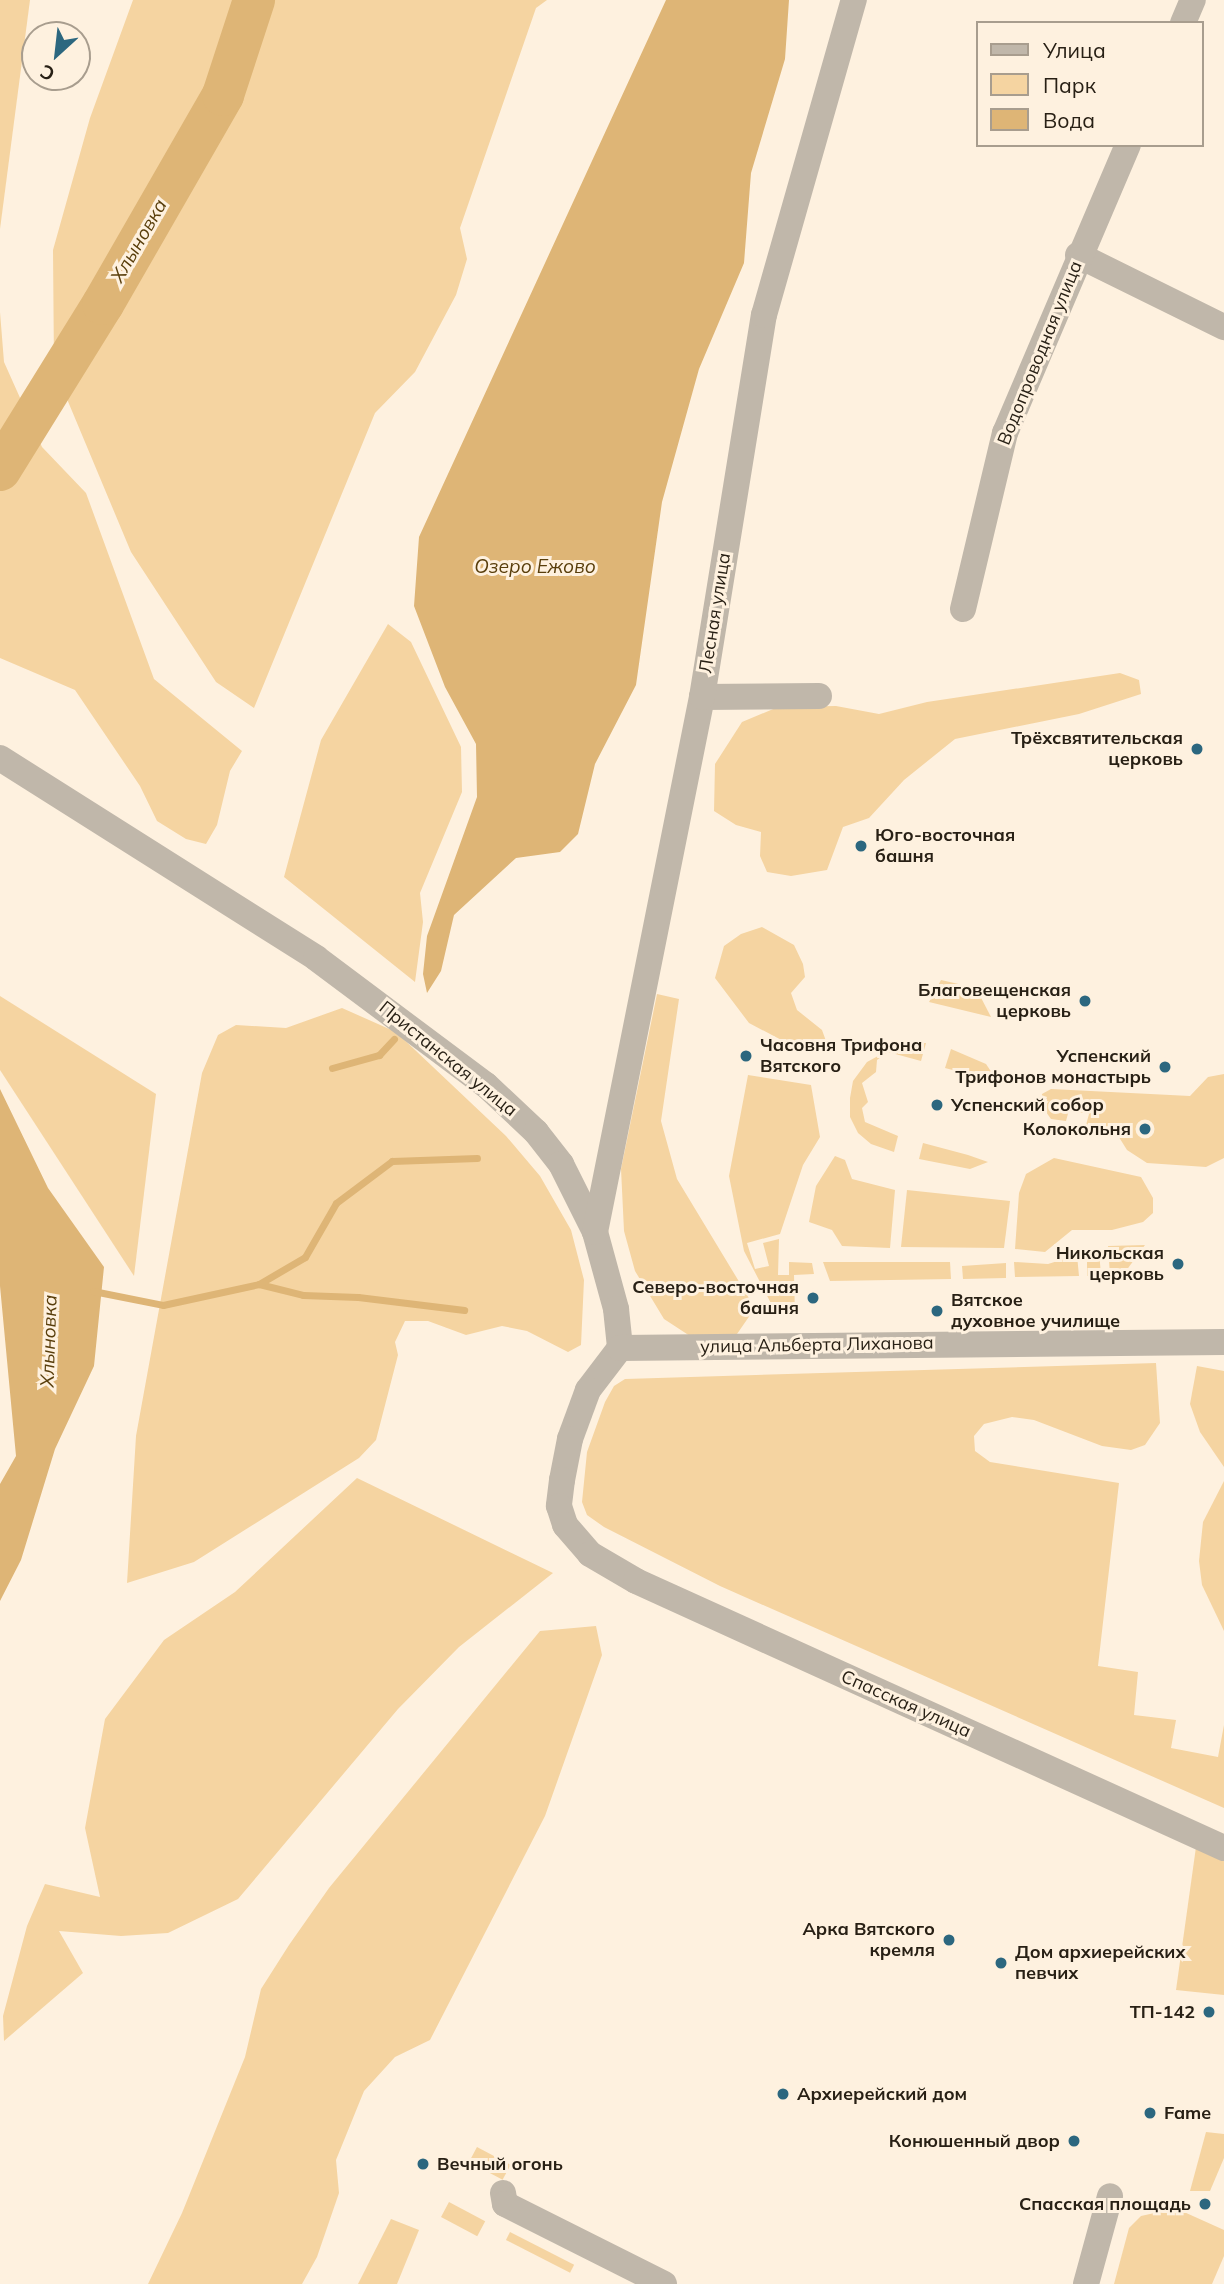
<!DOCTYPE html>
<meta charset="utf-8">
<style>
body{margin:0}
#map{position:relative;width:1224px;height:2284px;overflow:hidden;background:#fef1df;font-family:Mulish,sans-serif}
div>[style]{position:absolute}
[style*='--x']{left:calc(var(--x)*1px);top:calc(var(--y)*1px);width:calc(var(--w)*1px);rotate:calc(var(--a)*1deg)}
.green>*{inset:0;background:#f5d4a1;transform-origin:0 0}
.water>*{inset:0;background:#deb576}
.stream>*{height:7px;margin:-3.5px;padding:0 3.5px;transform-origin:3.5px;border-radius:3.5px;background:#deb576}
.river>*{height:42px;margin:-21px;padding:0 21px;transform-origin:21px;border-radius:21px;background:#deb576}
.minor>*{height:26px;margin:-13px;padding:0 13px;transform-origin:13px;border-radius:13px;background:#c0b7aa}
.dots>*{width:19px;height:19px;translate:-50% -50%;box-sizing:border-box;border:4px solid #fef1df;border-radius:50%}
span{translate:-50% -50%;white-space:nowrap;text-align:center;line-height:1.15;-webkit-text-stroke:6px #fef1df;paint-order:stroke}
.street-label{font-size:18px;color:#282015}
.poi-label{font-size:18px;color:#282015;font-weight:700}
.right{translate:-100% -50%;text-align:right}
.left{translate:0 -50%;text-align:left}
.water-label{font-size:19px;color:#593e0b;font-style:italic}
.legend{position:absolute;left:976px;top:21px;width:228px;height:126px;box-sizing:border-box;background:#fef1df;border:2px solid #a89d8e;margin:0;padding:9px 12px;list-style:none;font-size:21px;color:#282015}
.legend li{display:flex;align-items:center;gap:14px;height:35px}
.legend b{width:35px;border:2px solid #a89d8e}
.north{position:absolute;left:21px;top:21px;width:70px;height:70px;box-sizing:border-box;background:#fef1df;border:2px solid #a89d8e;border-radius:50%;rotate:207deg;font-size:19px;font-weight:700;line-height:28px;text-align:center;color:#282015}
.north::after{content:'';display:block;margin:auto;width:24px;height:32px;background:#2c677f;clip-path:polygon(50% 0,100% 100%,50% 72%,0 100%)}
</style>
<div id="map">
<div class="green">
<div style="clip-path:polygon(0 0,30px 0,0 229px)"></div>
<div style="clip-path:polygon(133px 0,547px 0,536px 8px,460px 228px,467px 259px,456px 295px,415px 372px,375px 413px,254px 708px,216px 682px,131px 552px,54px 368px,53px 250px,90px 118px)"></div>
<div style="clip-path:polygon(0 312px,4px 362px,42px 447px,86px 493px,154px 679px,242px 751px,230px 771px,217px 825px,206px 844px,186px 839px,157px 821px,140px 786px,75px 690px,0 658px)"></div>
<div style="clip-path:polygon(388px 624px,411px 642px,461px 747px,462px 792px,420px 893px,423px 922px,415px 982px,284px 877px,321px 740px)"></div>
<div style="clip-path:polygon(1120px 673px,1139px 680px,1141px 694px,1079px 714px,955px 739px,904px 780px,869px 818px,843px 827px,827px 870px,791px 876px,767px 872px,760px 856px,761px 832px,736px 825px,714px 811px,715px 764px,742px 722px,778px 707px,836px 706px,879px 714px,927px 702px)"></div>
<div style="clip-path:polygon(762px 927px,794px 945px,803px 964px,805px 977px,791px 993px,797px 1010px,822px 1030px,826px 1041px,814px 1048px,789px 1044px,749px 1023px,715px 978px,724px 946px,741px 934px)"></div>
<div style="clip-path:polygon(941px 980px,976px 988px,991px 1017px,929px 1002px)"></div>
<div style="clip-path:polygon(657px 994px,679px 999px,661px 1121px,677px 1179px,755px 1308px,737px 1334px,690px 1336px,664px 1319px,635px 1271px,624px 1231px,621px 1169px)"></div>
<div style="clip-path:polygon(0 996px,156px 1094px,134px 1276px,0 1070px)"></div>
<div style="clip-path:polygon(342px 1008px,396px 1032px,506px 1136px,540px 1176px,571px 1230px,584px 1280px,581px 1345px,568px 1352px,527px 1331px,502px 1326px,466px 1335px,428px 1321px,405px 1321px,395px 1342px,398px 1355px,376px 1440px,359px 1458px,194px 1562px,127px 1583px,136px 1436px,202px 1073px,218px 1035px,236px 1025px,286px 1028px)"></div>
<div style="clip-path:polygon(902px 1043px,926px 1043px,921px 1061px,888px 1052px,877px 1060px,876px 1072px,862px 1083px,868px 1102px,862px 1108px,865px 1122px,898px 1136px,894px 1152px,871px 1144px,858px 1133px,850px 1117px,850px 1098px,853px 1081px,867px 1062px)"></div>
<div style="clip-path:polygon(951px 1049px,986px 1064px,998px 1082px,945px 1068px)"></div>
<div style="clip-path:polygon(1224px 1074px,1224px 1158px,1206px 1167px,1147px 1163px,1127px 1150px,1117px 1134px,1086px 1125px,1089px 1114px,1069px 1110px,1066px 1121px,1051px 1119px,1041px 1105px,1042px 1094px,1051px 1089px,1190px 1096px,1208px 1077px)"></div>
<div style="clip-path:polygon(748px 1075px,811px 1085px,820px 1137px,803px 1165px,780px 1234px,747px 1243px,755px 1269px,769px 1266px,763px 1243px,779px 1239px,778px 1275px,789px 1275px,789px 1262px,812px 1263px,814px 1274px,794px 1275px,795px 1316px,776px 1313px,744px 1251px,729px 1176px)"></div>
<div style="clip-path:polygon(923px 1143px,968px 1155px,988px 1162px,970px 1169px,919px 1159px)"></div>
<div style="clip-path:polygon(835px 1156px,845px 1160px,852px 1179px,895px 1190px,890px 1248px,842px 1246px,832px 1230px,809px 1222px,816px 1186px)"></div>
<div style="clip-path:polygon(1054px 1158px,1141px 1177px,1153px 1198px,1153px 1213px,1143px 1222px,1112px 1230px,1072px 1230px,1045px 1252px,1015px 1249px,1019px 1193px,1026px 1174px)"></div>
<div style="clip-path:polygon(907px 1190px,1010px 1201px,1004px 1248px,901px 1247px)"></div>
<div style="clip-path:polygon(1145px 1245px,1123px 1275px,1110px 1275px,1108px 1246px)"></div>
<div style="clip-path:polygon(1099px 1250px,1101px 1276px,1087px 1276px,1087px 1253px)"></div>
<div style="clip-path:polygon(1077px 1255px,1079px 1276px,1015px 1277px,1014px 1262px,1048px 1264px)"></div>
<div style="clip-path:polygon(823px 1262px,950px 1262px,951px 1279px,830px 1281px)"></div>
<div style="clip-path:polygon(1006px 1263px,1006px 1278px,963px 1279px,962px 1266px)"></div>
<div style="clip-path:polygon(1156px 1363px,1160px 1423px,1145px 1445px,1131px 1450px,1102px 1446px,1034px 1420px,1012px 1417px,984px 1424px,974px 1436px,975px 1451px,990px 1462px,1119px 1483px,1098px 1666px,1138px 1672px,1134px 1715px,1176px 1720px,1171px 1748px,1218px 1757px,1224px 1725px,1224px 1808px,720px 1586px,604px 1527px,587px 1515px,582px 1502px,587px 1452px,605px 1402px,614px 1386px,625px 1379px)"></div>
<div style="clip-path:polygon(1197px 1366px,1224px 1371px,1224px 1467px,1200px 1432px,1190px 1404px)"></div>
<div style="clip-path:polygon(357px 1478px,553px 1573px,459px 1647px,398px 1709px,238px 1899px,168px 1933px,121px 1936px,59px 1931px,83px 1973px,4px 2041px,3px 2016px,27px 1926px,45px 1884px,100px 1897px,85px 1828px,105px 1719px,164px 1640px,235px 1592px)"></div>
<div style="clip-path:polygon(1224px 1481px,1224px 1631px,1202px 1585px,1199px 1561px,1203px 1522px)"></div>
<div style="clip-path:polygon(596px 1626px,602px 1655px,545px 1816px,430px 2040px,395px 2057px,364px 2091px,336px 2160px,339px 2193px,317px 2257px,302px 2284px,148px 2284px,182px 2213px,245px 2057px,261px 1989px,289px 1945px,329px 1888px,540px 1631px)"></div>
<div style="clip-path:polygon(1196px 1847px,1224px 1860px,1224px 1995px,1176px 1990px)"></div>
<div style="clip-path:polygon(1206px 2132px,1224px 2134px,1224px 2158px,1210px 2191px,1190px 2191px)"></div>
<div style="left:477px;top:2147px;width:38px;height:17px;rotate:28deg"></div>
<div style="left:449px;top:2202px;width:41px;height:17px;rotate:28deg"></div>
<div style="clip-path:polygon(1168px 2210px,1184px 2212px,1224px 2230px,1224px 2256px,1212px 2284px,1114px 2284px,1129px 2228px,1141px 2216px)"></div>
<div style="clip-path:polygon(391px 2219px,419px 2230px,397px 2284px,358px 2284px)"></div>
<div style="left:510px;top:2232px;width:72px;height:9px;rotate:27deg"></div>
</div>
<div class="water">
<div style="clip-path:polygon(666px 0,789px 0,785px 59px,751px 173px,744px 263px,699px 369px,662px 502px,636px 685px,595px 764px,578px 834px,560px 852px,516px 858px,454px 915px,441px 971px,427px 993px,423px 974px,427px 936px,477px 797px,476px 744px,445px 687px,414px 606px,419px 537px)"></div>
<div style="clip-path:polygon(0 1089px,48px 1188px,104px 1267px,94px 1366px,55px 1449px,21px 1560px,0 1601px,0 1484px,16px 1456px,0 1286px)"></div>
</div>
<div class="stream">
<div style="--x:332;--y:1068;--w:49;--a:-15.5"></div>
<div style="--x:379;--y:1055;--w:22;--a:-47"></div>
<div style="--x:259;--y:1284;--w:45;--a:14"></div>
<div style="--x:303;--y:1295;--w:55;--a:2.1"></div>
<div style="--x:358;--y:1297;--w:107;--a:7"></div>
<div style="--x:93;--y:1291;--w:71;--a:11.3"></div>
<div style="--x:163;--y:1305;--w:98;--a:-12.3"></div>
<div style="--x:259;--y:1284;--w:53;--a:-30.4"></div>
<div style="--x:305;--y:1257;--w:62;--a:-60.1"></div>
<div style="--x:336;--y:1203;--w:70;--a:-36.9"></div>
<div style="--x:392;--y:1161;--w:85;--a:-2"></div>
</div>
<div class="river">
<div style="--x:0;--y:470;--w:195;--a:-58.2"></div>
<div style="--x:103;--y:304;--w:241;--a:-60.1"></div>
<div style="--x:223;--y:95;--w:100;--a:-71.9"></div>
</div>
<div class="minor">
<div style="--x:1183;--y:23;--w:25;--a:-67"></div>
<div style="--x:1078;--y:255;--w:163;--a:26.3"></div>
<div style="--x:963;--y:609;--w:181;--a:-76.6"></div>
<div style="--x:1005;--y:433;--w:313;--a:-66.9"></div>
<div style="--x:702;--y:697;--w:117;--a:-0.5"></div>
<div style="--x:0;--y:758;--w:374;--a:32.3"></div>
<div style="--x:316;--y:958;--w:212;--a:36.8"></div>
<div style="--x:486;--y:1085;--w:69;--a:43.2"></div>
<div style="--x:536;--y:1132;--w:41;--a:52"></div>
<div style="--x:561;--y:1164;--w:76;--a:63.4"></div>
<div style="--x:595;--y:1232;--w:80;--a:74.7"></div>
<div style="--x:616;--y:1309;--w:39;--a:84"></div>
<div style="--x:620;--y:1348;--w:53;--a:127.3"></div>
<div style="--x:588;--y:1390;--w:52;--a:110.2"></div>
<div style="--x:570;--y:1439;--w:42;--a:101"></div>
<div style="--x:562;--y:1480;--w:26;--a:97"></div>
<div style="--x:559;--y:1506;--w:20;--a:72"></div>
<div style="--x:565;--y:1525;--w:38;--a:49"></div>
<div style="--x:590;--y:1554;--w:53;--a:30.4"></div>
<div style="--x:636;--y:1581;--w:646;--a:24.42"></div>
<div style="--x:595;--y:1232;--w:546;--a:-78.69"></div>
<div style="--x:702;--y:697;--w:387;--a:-80.8"></div>
<div style="--x:764;--y:315;--w:328;--a:-74.1"></div>
<div style="--x:620;--y:1348;--w:604;--a:-0.57"></div>
<div style="--x:503;--y:2193;--w:11;--a:80"></div>
<div style="--x:505;--y:2204;--w:178;--a:26.7"></div>
<div style="--x:1086;--y:2284;--w:91;--a:-74.7"></div>
</div>
<div class="dots">
<div style="left:1197px;top:749px;background:#2c677f"></div>
<div style="left:861px;top:846px;background:#2c677f"></div>
<div style="left:1085px;top:1001px;background:#2c677f"></div>
<div style="left:746px;top:1056px;background:#2c677f"></div>
<div style="left:1165px;top:1067px;background:#2c677f"></div>
<div style="left:937px;top:1105px;background:#2c677f"></div>
<div style="left:1145px;top:1129px;background:#2c677f"></div>
<div style="left:1178px;top:1264px;background:#2c677f"></div>
<div style="left:813px;top:1298px;background:#2c677f"></div>
<div style="left:937px;top:1311px;background:#2c677f"></div>
<div style="left:949px;top:1940px;background:#2c677f"></div>
<div style="left:1001px;top:1963px;background:#2c677f"></div>
<div style="left:1209px;top:2012px;background:#2c677f"></div>
<div style="left:783px;top:2094px;background:#2c677f"></div>
<div style="left:1150px;top:2113px;background:#2c677f"></div>
<div style="left:1074px;top:2141px;background:#2c677f"></div>
<div style="left:423px;top:2164px;background:#2c677f"></div>
<div style="left:1205px;top:2204px;background:#2c677f"></div>
</div>
<div class="street-label">
<span style="left:1040px;top:353px;rotate:-68deg">Водопроводная улица</span>
<span style="left:715px;top:613px;rotate:-81deg">Лесная улица</span>
<span style="left:448px;top:1059px;rotate:39deg">Пристанская улица</span>
<span style="left:817px;top:1345px;rotate:-1deg">улица Альберта Лиханова</span>
<span style="left:906px;top:1704px;rotate:24deg">Спасская улица</span>
</div>
<div class="poi-label">
<span class="right" style="left:1183px;top:749px">Трёхсвятительская<br>церковь</span>
<span class="left" style="left:875px;top:846px">Юго-восточная<br>башня</span>
<span class="right" style="left:1071px;top:1001px">Благовещенская<br>церковь</span>
<span class="left" style="left:760px;top:1056px">Часовня Трифона<br>Вятского</span>
<span class="right" style="left:1151px;top:1067px">Успенский<br>Трифонов монастырь</span>
<span class="left" style="left:951px;top:1105px">Успенский собор</span>
<span class="right" style="left:1131px;top:1129px">Колокольня</span>
<span class="right" style="left:1164px;top:1264px">Никольская<br>церковь</span>
<span class="right" style="left:799px;top:1298px">Северо-восточная<br>башня</span>
<span class="left" style="left:951px;top:1311px">Вятское<br>духовное училище</span>
<span class="right" style="left:935px;top:1940px">Арка Вятского<br>кремля</span>
<span class="left" style="left:1015px;top:1963px">Дом архиерейских<br>певчих</span>
<span class="right" style="left:1195px;top:2012px">ТП-142</span>
<span class="left" style="left:797px;top:2094px">Архиерейский дом</span>
<span class="left" style="left:1164px;top:2113px">Fame</span>
<span class="right" style="left:1060px;top:2141px">Конюшенный двор</span>
<span class="left" style="left:437px;top:2164px">Вечный огонь</span>
<span class="right" style="left:1191px;top:2204px">Спасская площадь</span>
</div>
<div class="water-label">
<span style="left:139px;top:241px;rotate:-60deg">Хлыновка</span>
<span style="left:535px;top:567px">Озеро Ежово</span>
<span style="left:49px;top:1341px;rotate:-88deg">Хлыновка</span>
</div>
<ul class="legend">
<li><b style="height:9px;background:#c0b7aa"></b>Улица</li>
<li><b style="height:19px;background:#f5d4a1"></b>Парк</li>
<li><b style="height:19px;background:#deb576"></b>Вода</li>
</ul>
<div class="north">С</div>
</div>
